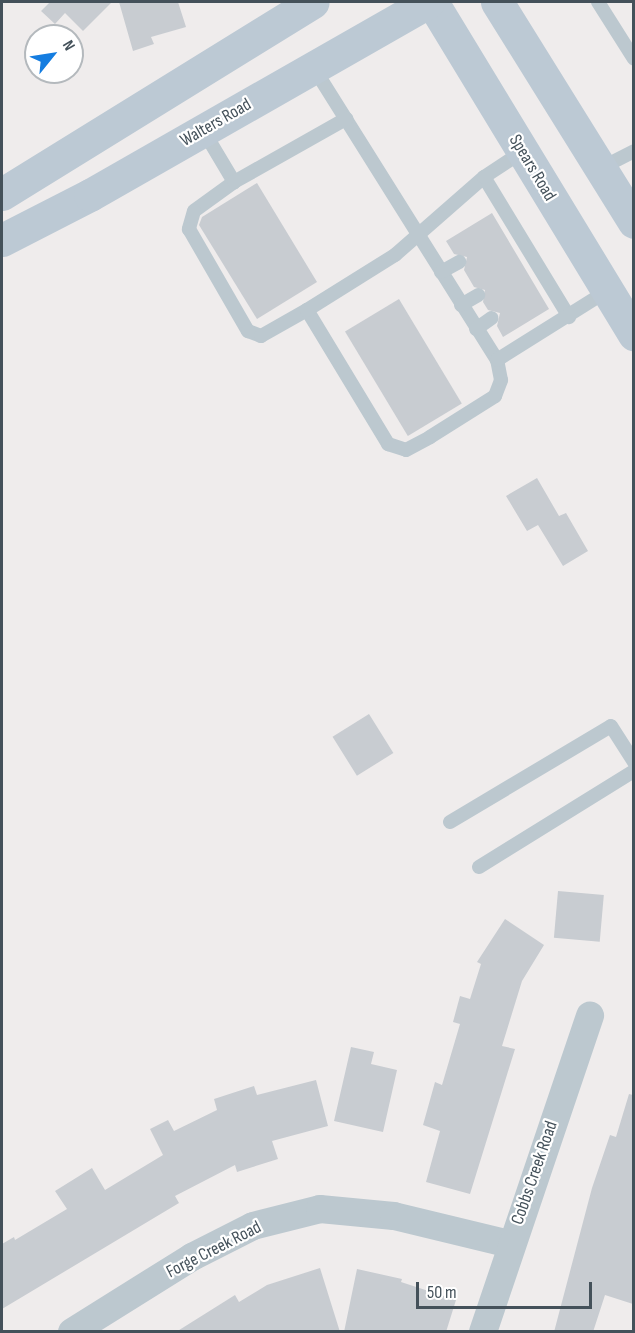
<!DOCTYPE html>
<style>
body{margin:0}
#map{position:relative;width:635px;height:1333px;overflow:hidden;background:#efecec;font-family:"Sofia Sans Condensed",sans-serif}
div>[style]{position:absolute}
[style*='--x']{left:calc(var(--x)*1px);top:calc(var(--y)*1px);width:calc(var(--w)*1px);rotate:calc(var(--a)*1deg)}
.building>*{inset:0;background:#c8ccd1;transform-origin:0 0}
.lane>*{height:14px;margin:-7px;padding:0 7px;transform-origin:7px;border-radius:7px;background:#bcc8cf}
.street>*{height:28px;margin:-14px;padding:0 14px;transform-origin:14px;border-radius:14px;background:#bcc8cf}
.secondary>*{height:33px;margin:-16.5px;padding:0 16.5px;transform-origin:16.5px;border-radius:16.5px;background:#bcc9d4}
span{translate:-50% -50%;white-space:nowrap;text-align:center;line-height:1.15;-webkit-text-stroke:4.5px #fff;paint-order:stroke}
.street-label{font-size:18px;color:#44515a}
.frame{position:absolute;inset:0;border:3px solid #44515a;pointer-events:none}
.north{position:absolute;left:24px;top:24px;width:60px;height:60px;box-sizing:border-box;background:#fff;border:2px solid #b4b9bd;border-radius:50%;rotate:60deg;font-size:16px;font-weight:700;line-height:24px;text-align:center;color:#44515a}
.north::after{content:'';display:block;margin:auto;width:21px;height:27px;background:#157de0;clip-path:polygon(50% 0,100% 100%,50% 72%,0 100%)}
.scale{position:absolute;left:416px;top:1282px;width:176px;height:27px;box-sizing:border-box;border:3px solid #44515a;border-top:0;padding-left:8px;font-size:18px;line-height:21px;white-space:nowrap;color:#44515a;-webkit-text-stroke:4px #fff;paint-order:stroke}
</style>
<div id="map">
<div class="building">
<div style="clip-path:polygon(50px 2px,112px 2px,83px 31px,65px 13px,55px 24px,41px 11px)"></div>
<div style="clip-path:polygon(119px 2px,178px 2px,186px 27px,151px 37px,154px 44px,133px 51px)"></div>
<div style="clip-path:polygon(257px 183px,317px 282px,257px 319px,199px 225px,202px 217px)"></div>
<div style="clip-path:polygon(492px 213px,549px 309px,503px 337px,497px 326px,500px 313px,488px 310px,483px 302px,485px 290px,474px 287px,464px 270px,467px 257px,454px 254px,446px 241px)"></div>
<div style="left:399px;top:299px;width:122px;height:63px;rotate:59deg"></div>
<div style="clip-path:polygon(537px 478px,559px 516px,566px 513px,588px 551px,563px 566px,538px 525px,527px 531px,506px 496px)"></div>
<div style="left:369px;top:714px;width:46px;height:43px;rotate:58deg"></div>
<div style="left:558px;top:891px;width:46px;height:47px;rotate:5deg"></div>
<div style="clip-path:polygon(505px 919px,544px 945px,522px 981px,502px 1046px,515px 1049px,470px 1194px,426px 1182px,440px 1131px,423px 1125px,435px 1082px,442px 1085px,460px 1024px,453px 1022px,460px 996px,470px 999px,481px 964px,477px 962px)"></div>
<div style="clip-path:polygon(351px 1047px,374px 1052px,371px 1064px,397px 1070px,383px 1132px,334px 1121px)"></div>
<div style="clip-path:polygon(316px 1080px,328px 1126px,272px 1141px,278px 1159px,237px 1172px,235px 1165px,175px 1196px,179px 1203px,2px 1309px,2px 1244px,14px 1237px,15px 1240px,67px 1209px,55px 1191px,92px 1168px,105px 1190px,163px 1155px,150px 1129px,168px 1120px,174px 1131px,217px 1110px,214px 1099px,254px 1086px,257px 1095px)"></div>
<div style="clip-path:polygon(629px 1094px,633px 1095px,633px 1304px,605px 1295px,593px 1332px,554px 1332px,592px 1188px,610px 1135px,616px 1137px)"></div>
<div style="clip-path:polygon(320px 1268px,340px 1332px,176px 1332px,235px 1295px,239px 1302px,267px 1285px)"></div>
<div style="clip-path:polygon(357px 1269px,402px 1279px,401px 1282px,456px 1300px,446px 1332px,344px 1332px)"></div>
</div>
<div class="lane">
<div style="--x:598;--y:2;--w:67;--a:57.7"></div>
<div style="--x:203;--y:130;--w:61;--a:59.2"></div>
<div style="--x:234;--y:182;--w:49;--a:144.1"></div>
<div style="--x:194;--y:211;--w:19;--a:106"></div>
<div style="--x:189;--y:229;--w:118;--a:60"></div>
<div style="--x:248;--y:331;--w:14;--a:21"></div>
<div style="--x:261;--y:336;--w:53;--a:-29.5"></div>
<div style="--x:307;--y:310;--w:157;--a:58.8"></div>
<div style="--x:388;--y:444;--w:19;--a:18"></div>
<div style="--x:406;--y:450;--w:27;--a:-28"></div>
<div style="--x:430;--y:437;--w:77;--a:-32.2"></div>
<div style="--x:495;--y:396;--w:17;--a:-69"></div>
<div style="--x:501;--y:380;--w:20;--a:-101"></div>
<div style="--x:497;--y:360;--w:345;--a:-122.1"></div>
<div style="--x:601;--y:168;--w:37;--a:-27"></div>
<div style="--x:484;--y:177;--w:164;--a:58.7"></div>
<div style="--x:234;--y:182;--w:129;--a:-29.4"></div>
<div style="--x:441;--y:272;--w:21;--a:-29"></div>
<div style="--x:461;--y:305;--w:20;--a:-30"></div>
<div style="--x:307;--y:310;--w:104;--a:-32"></div>
<div style="--x:395;--y:255;--w:118;--a:-41.2"></div>
<div style="--x:484;--y:177;--w:45;--a:-33.3"></div>
<div style="--x:476;--y:329;--w:19;--a:-35"></div>
<div style="--x:497;--y:360;--w:130;--a:-32.1"></div>
<div style="--x:450;--y:822;--w:187;--a:-30.8"></div>
<div style="--x:611;--y:726;--w:43;--a:57.4"></div>
<div style="--x:479;--y:867;--w:182;--a:-31.8"></div>
</div>
<div class="street">
<div style="--x:72;--y:1332;--w:142;--a:-32"></div>
<div style="--x:192;--y:1257;--w:68;--a:-26.9"></div>
<div style="--x:253;--y:1226;--w:69;--a:-14.2"></div>
<div style="--x:320;--y:1209;--w:74;--a:5.4"></div>
<div style="--x:394;--y:1216;--w:119;--a:13.6"></div>
<div style="--x:483;--y:1332;--w:334;--a:-71.3"></div>
</div>
<div class="secondary">
<div style="--x:432;--y:2;--w:389;--a:58.7"></div>
<div style="--x:497;--y:2;--w:259;--a:58.1"></div>
<div style="--x:2;--y:194;--w:365;--a:-31.7"></div>
<div style="--x:2;--y:240;--w:99;--a:-27.1"></div>
<div style="--x:90;--y:195;--w:389;--a:-29.7"></div>
</div>
<div class="street-label">
<span style="left:216px;top:123px;rotate:-30deg">Walters Road</span>
<span style="left:532px;top:168px;rotate:59deg">Spears Road</span>
<span style="left:535px;top:1173px;rotate:-71deg">Cobbs Creek Road</span>
<span style="left:214px;top:1250px;rotate:-27deg">Forge Creek Road</span>
</div>
<div class="frame"></div>
<div class="north">N</div>
<div class="scale">50 m</div>
</div>
